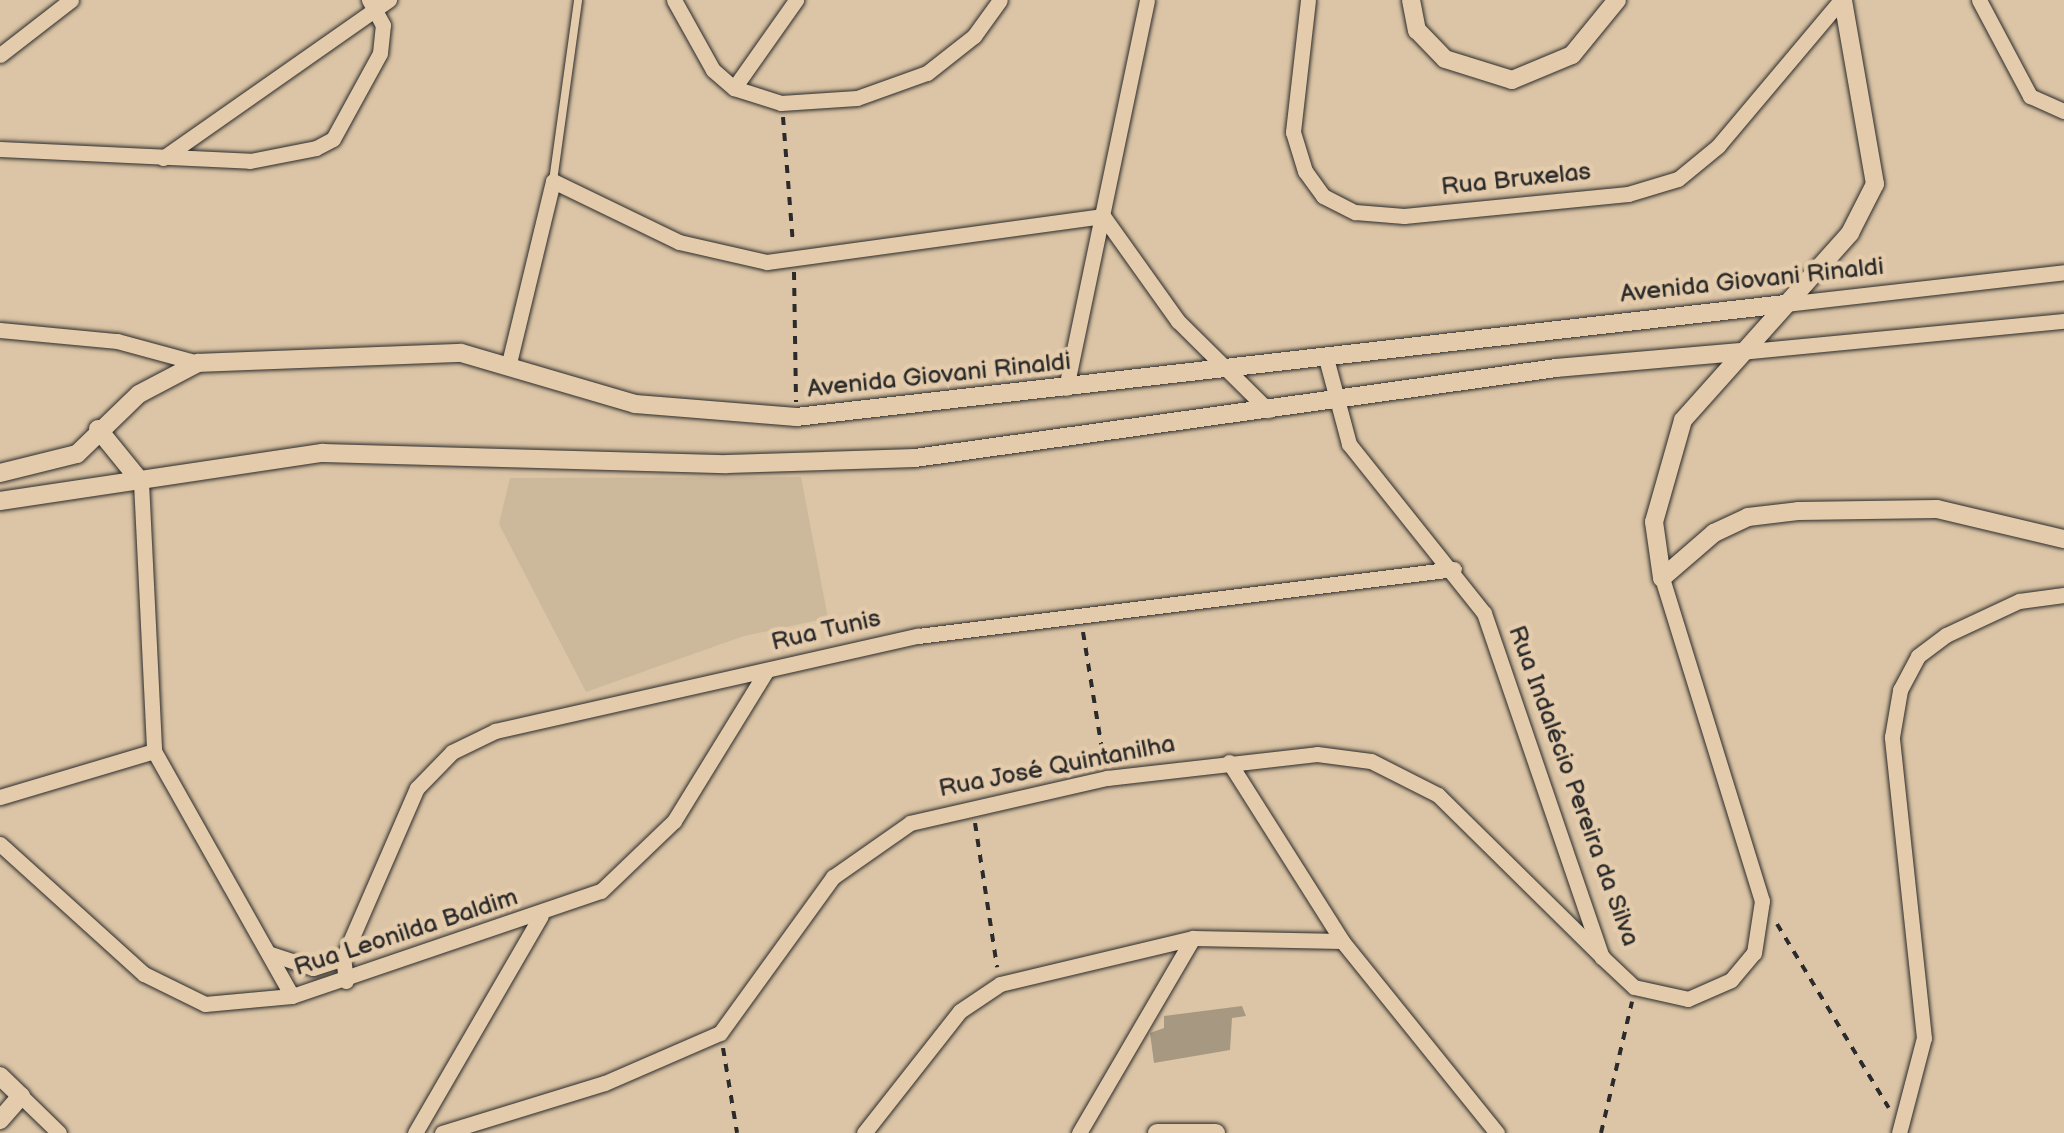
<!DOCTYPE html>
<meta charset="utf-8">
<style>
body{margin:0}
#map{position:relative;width:2064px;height:1133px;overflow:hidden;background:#dcc5a6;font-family:"Balsamiq Sans",sans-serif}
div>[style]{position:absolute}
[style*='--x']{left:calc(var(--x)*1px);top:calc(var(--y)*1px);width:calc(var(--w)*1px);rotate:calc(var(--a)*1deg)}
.built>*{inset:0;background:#ccb89b}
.building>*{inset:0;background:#a79881}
.path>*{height:4px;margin-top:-2px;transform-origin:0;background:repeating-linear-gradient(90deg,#2b2b2b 0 8px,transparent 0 16px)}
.roads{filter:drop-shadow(0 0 2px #2b2b2b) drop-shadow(0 0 2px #2b2b2b)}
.service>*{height:8px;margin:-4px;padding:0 4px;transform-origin:4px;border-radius:4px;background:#e3cbab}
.minor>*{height:15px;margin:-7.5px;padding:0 7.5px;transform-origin:7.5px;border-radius:7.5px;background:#e3cbab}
.tertiary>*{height:18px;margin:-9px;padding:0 9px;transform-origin:9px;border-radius:9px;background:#e3cbab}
span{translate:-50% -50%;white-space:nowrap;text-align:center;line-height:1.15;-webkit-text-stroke:9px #e3cbab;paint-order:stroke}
.street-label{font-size:25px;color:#2b2b2b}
</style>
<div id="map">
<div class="built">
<div style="clip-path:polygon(801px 477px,828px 618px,744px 636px,586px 692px,499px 524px,510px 478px)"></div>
</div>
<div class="building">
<div style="clip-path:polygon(1242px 1006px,1246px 1016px,1232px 1018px,1230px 1050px,1154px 1063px,1150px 1033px,1164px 1028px,1164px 1016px)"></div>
</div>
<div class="path">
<div style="--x:783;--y:117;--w:126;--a:85.5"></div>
<div style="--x:794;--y:272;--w:130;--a:89.1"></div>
<div style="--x:1083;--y:632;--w:131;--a:80.8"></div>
<div style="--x:975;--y:823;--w:146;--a:81.3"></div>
<div style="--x:1777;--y:924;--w:215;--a:58.7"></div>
<div style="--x:723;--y:1048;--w:86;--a:80.6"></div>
<div style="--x:1601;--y:1133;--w:135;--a:-76.7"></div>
</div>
<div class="roads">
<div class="service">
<div style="--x:553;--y:181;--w:183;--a:-82.1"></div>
</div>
<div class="minor">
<div style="--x:674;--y:0;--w:80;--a:60.9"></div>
<div style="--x:713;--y:70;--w:28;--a:41"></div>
<div style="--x:734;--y:88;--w:49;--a:17.7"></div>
<div style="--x:781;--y:103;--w:76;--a:-3.8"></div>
<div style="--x:857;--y:98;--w:74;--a:-19.7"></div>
<div style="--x:927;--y:73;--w:60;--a:-38.2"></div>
<div style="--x:974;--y:36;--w:44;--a:-54.2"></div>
<div style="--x:1308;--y:0;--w:133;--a:96.5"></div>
<div style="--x:1293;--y:132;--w:41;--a:72.9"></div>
<div style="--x:1305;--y:171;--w:31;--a:54"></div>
<div style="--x:1323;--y:196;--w:36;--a:27"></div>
<div style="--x:1355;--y:212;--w:49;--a:4.7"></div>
<div style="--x:1404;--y:216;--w:225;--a:-5.6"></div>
<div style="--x:1628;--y:194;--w:52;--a:-16.7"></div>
<div style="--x:1678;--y:179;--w:52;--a:-39.5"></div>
<div style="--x:1718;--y:146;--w:191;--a:-49.9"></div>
<div style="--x:1979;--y:0;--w:109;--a:62"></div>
<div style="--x:2030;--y:96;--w:37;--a:24"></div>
<div style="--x:0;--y:55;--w:90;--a:-37.8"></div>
<div style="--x:734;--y:88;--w:108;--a:-54.8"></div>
<div style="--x:0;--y:149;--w:250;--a:2.7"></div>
<div style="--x:250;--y:161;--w:67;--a:-11.1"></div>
<div style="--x:316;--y:148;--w:19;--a:-28"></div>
<div style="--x:333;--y:139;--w:98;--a:-61.3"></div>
<div style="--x:380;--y:53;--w:28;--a:-84"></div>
<div style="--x:383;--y:25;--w:29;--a:-119"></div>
<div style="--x:163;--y:158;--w:276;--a:-35"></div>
<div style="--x:1103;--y:216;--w:129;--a:54.5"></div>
<div style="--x:1178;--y:321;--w:127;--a:44.7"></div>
<div style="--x:1785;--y:304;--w:281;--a:-6.5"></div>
<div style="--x:0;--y:330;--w:118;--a:5.4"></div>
<div style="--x:117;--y:341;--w:84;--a:15.2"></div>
<div style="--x:1740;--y:352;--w:325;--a:-5.5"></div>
<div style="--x:1326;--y:358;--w:89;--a:75"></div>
<div style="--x:1349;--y:444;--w:216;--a:51.4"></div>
<div style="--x:1484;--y:613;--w:364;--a:71.1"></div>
<div style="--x:1602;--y:957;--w:44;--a:43.2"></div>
<div style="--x:1634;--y:987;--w:55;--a:12.5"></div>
<div style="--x:1688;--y:999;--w:47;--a:-23.8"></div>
<div style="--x:1731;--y:980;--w:35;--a:-50"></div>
<div style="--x:1754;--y:953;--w:53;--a:-81.3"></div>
<div style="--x:1762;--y:901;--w:338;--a:-107.2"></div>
<div style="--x:509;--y:363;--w:187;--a:-76.4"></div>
<div style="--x:553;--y:181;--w:140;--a:25.8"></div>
<div style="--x:679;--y:242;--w:90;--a:12.8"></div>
<div style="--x:767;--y:262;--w:339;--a:-7.8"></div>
<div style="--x:1066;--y:388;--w:396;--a:-78.2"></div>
<div style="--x:141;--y:482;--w:269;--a:87.2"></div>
<div style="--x:154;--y:751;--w:281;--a:60.6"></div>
<div style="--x:1229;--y:762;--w:212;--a:57.7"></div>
<div style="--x:1342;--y:941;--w:247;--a:51.1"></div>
<div style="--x:0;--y:797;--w:161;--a:-16.6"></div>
<div style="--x:0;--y:844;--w:194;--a:42.1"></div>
<div style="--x:144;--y:974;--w:68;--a:26.2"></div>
<div style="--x:205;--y:1004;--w:87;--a:-5.3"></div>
<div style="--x:292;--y:996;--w:326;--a:-18.8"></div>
<div style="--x:601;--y:891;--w:101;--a:-43.8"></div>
<div style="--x:674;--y:821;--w:177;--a:-58.4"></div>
<div style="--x:271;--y:954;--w:44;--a:18.4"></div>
<div style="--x:313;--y:968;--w:32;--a:-18"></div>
<div style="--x:346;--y:981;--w:23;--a:-97"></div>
<div style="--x:343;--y:958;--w:185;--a:-66.5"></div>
<div style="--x:417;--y:788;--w:50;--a:-45.8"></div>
<div style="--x:452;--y:752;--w:48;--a:-26"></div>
<div style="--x:495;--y:731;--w:434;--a:-12.7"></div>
<div style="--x:918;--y:636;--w:540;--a:-7.13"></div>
<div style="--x:21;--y:1096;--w:53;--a:44.2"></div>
<div style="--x:415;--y:1133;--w:251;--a:-59.9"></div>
<div style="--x:442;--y:1133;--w:170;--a:-17.1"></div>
<div style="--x:605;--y:1083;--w:125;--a:-23.5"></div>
<div style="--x:720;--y:1033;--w:193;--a:-54.1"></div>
<div style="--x:833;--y:877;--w:94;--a:-35"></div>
<div style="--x:910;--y:823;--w:202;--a:-12.9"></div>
<div style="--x:1107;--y:778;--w:211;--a:-6.5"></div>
<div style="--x:1317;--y:754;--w:54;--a:7.4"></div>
<div style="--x:1371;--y:761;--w:75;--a:26.9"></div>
<div style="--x:1438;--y:795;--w:231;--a:44.6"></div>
<div style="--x:864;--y:1133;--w:155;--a:-51.8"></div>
<div style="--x:960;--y:1011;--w:48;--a:-34"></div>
<div style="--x:1000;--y:984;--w:198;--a:-13.4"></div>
<div style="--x:1193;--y:938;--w:149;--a:1.2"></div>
<div style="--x:1079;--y:1133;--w:226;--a:-59.7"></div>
<div style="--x:1899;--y:1133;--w:98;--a:-75.3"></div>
<div style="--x:1924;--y:1038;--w:303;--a:-96.1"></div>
<div style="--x:1892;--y:737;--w:48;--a:-80.3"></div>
<div style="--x:1900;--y:690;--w:38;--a:-62"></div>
<div style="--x:1918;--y:656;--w:35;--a:-37"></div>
<div style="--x:1946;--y:635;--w:81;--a:-25"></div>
<div style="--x:2019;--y:601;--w:45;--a:-7.6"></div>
</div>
<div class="tertiary">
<div style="--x:1411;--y:0;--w:31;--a:79"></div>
<div style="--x:1417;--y:30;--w:40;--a:46"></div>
<div style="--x:1445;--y:59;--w:70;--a:17.4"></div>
<div style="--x:1512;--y:80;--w:65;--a:-22.6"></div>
<div style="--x:1572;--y:55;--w:71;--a:-50.7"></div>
<div style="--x:98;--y:429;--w:68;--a:50.9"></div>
<div style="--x:0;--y:473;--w:79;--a:-13.9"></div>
<div style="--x:77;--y:454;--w:86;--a:-44.1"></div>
<div style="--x:139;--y:394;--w:67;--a:-27.7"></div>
<div style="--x:198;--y:363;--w:263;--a:-2.2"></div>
<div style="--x:461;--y:353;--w:181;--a:16.3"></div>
<div style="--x:635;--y:404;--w:162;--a:4.6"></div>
<div style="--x:796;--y:417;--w:995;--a:-6.52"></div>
<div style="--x:0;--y:501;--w:327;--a:-8.5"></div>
<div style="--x:323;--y:453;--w:404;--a:1.6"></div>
<div style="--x:727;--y:464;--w:188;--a:-1.8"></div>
<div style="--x:915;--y:458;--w:647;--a:-7.99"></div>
<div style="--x:1556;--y:368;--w:185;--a:-5"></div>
<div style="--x:1662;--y:578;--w:57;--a:-98.1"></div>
<div style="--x:1654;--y:522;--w:106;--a:-74.1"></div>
<div style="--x:1683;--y:420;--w:251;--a:-48.2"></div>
<div style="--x:1850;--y:233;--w:55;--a:-63"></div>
<div style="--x:1875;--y:184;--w:187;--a:-99.9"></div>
<div style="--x:1662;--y:578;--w:69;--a:-40.9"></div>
<div style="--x:1714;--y:533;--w:38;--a:-25"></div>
<div style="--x:1748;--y:517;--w:50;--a:-6.8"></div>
<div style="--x:1798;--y:511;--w:139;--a:-0.8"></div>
<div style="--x:1937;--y:509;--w:130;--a:13.3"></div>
<div style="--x:0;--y:1076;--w:29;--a:44"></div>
<div style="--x:21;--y:1096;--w:32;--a:131"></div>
<div style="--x:1157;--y:1133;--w:59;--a:0"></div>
</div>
</div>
<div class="street-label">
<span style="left:1516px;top:180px;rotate:-6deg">Rua Bruxelas</span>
<span style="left:1752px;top:281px;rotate:-6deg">Avenida Giovani Rinaldi</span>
<span style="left:939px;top:376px;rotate:-6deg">Avenida Giovani Rinaldi</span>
<span style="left:826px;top:631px;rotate:-13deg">Rua Tunis</span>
<span style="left:1057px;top:767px;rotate:-11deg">Rua José Quintanilha</span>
<span style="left:1573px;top:786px;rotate:70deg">Rua Indalécio Pereira da Silva</span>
<span style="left:406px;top:933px;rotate:-18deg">Rua Leonilda Baldim</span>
</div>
</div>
